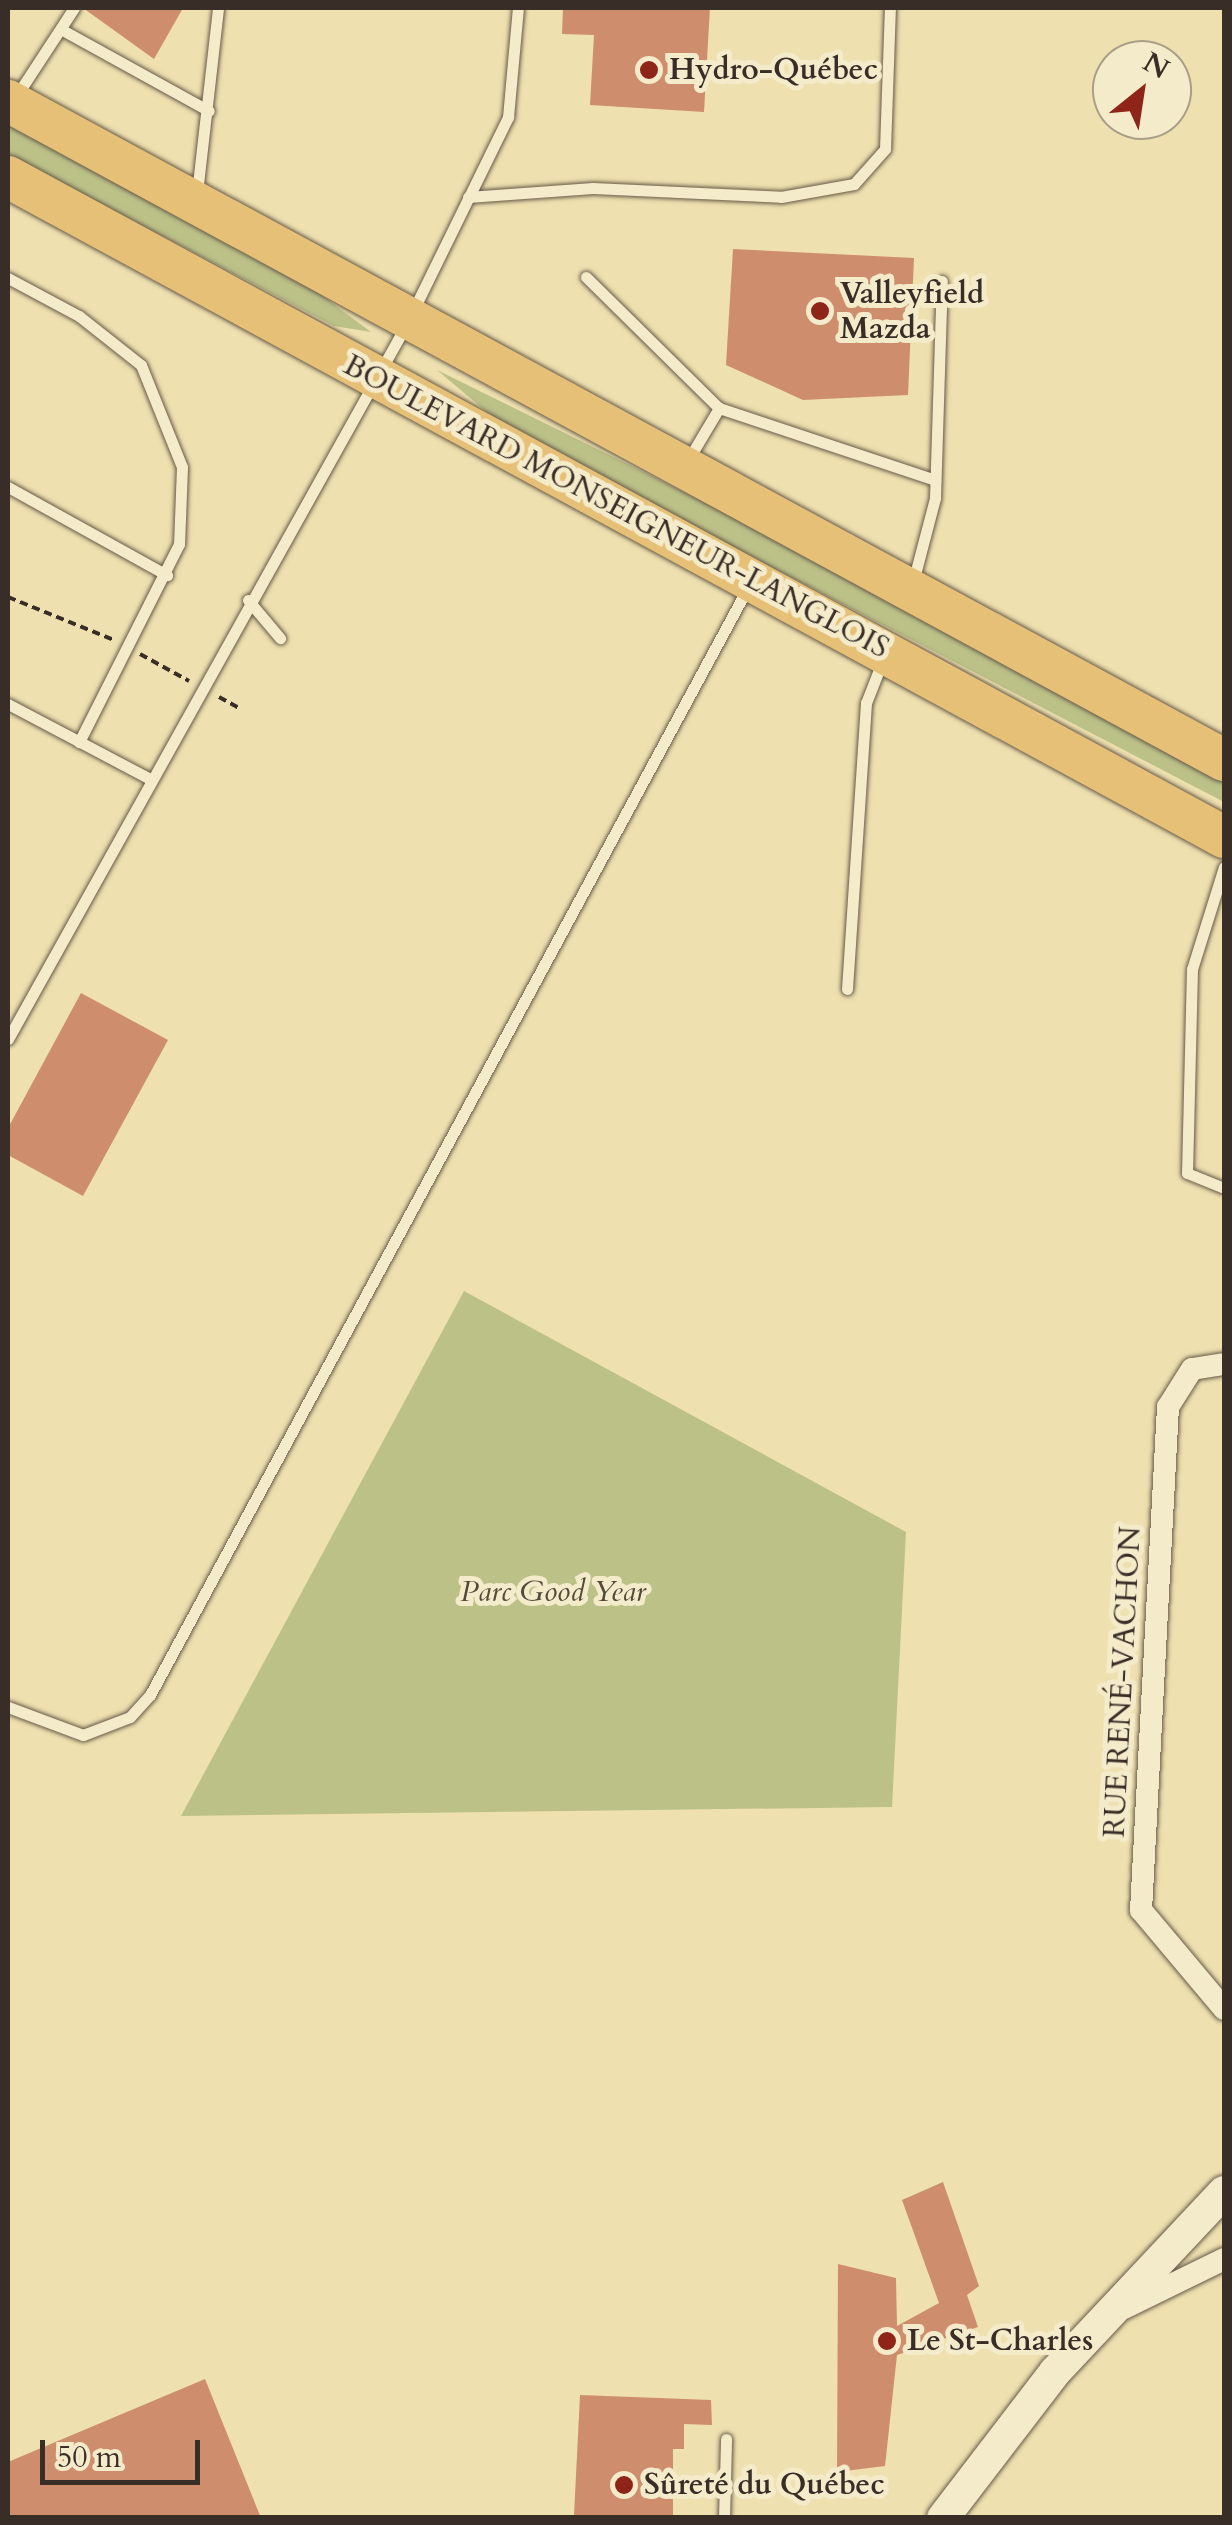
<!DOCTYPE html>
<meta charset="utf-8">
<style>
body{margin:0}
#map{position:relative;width:1232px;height:2525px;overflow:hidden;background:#eee0af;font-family:Cardo,serif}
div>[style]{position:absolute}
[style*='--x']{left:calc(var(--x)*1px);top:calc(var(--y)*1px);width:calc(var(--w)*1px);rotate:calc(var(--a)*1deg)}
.green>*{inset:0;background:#bcc188}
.building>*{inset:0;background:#ce8e6d}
.path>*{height:4px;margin-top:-2px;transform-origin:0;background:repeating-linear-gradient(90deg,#392d27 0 8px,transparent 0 13px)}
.roads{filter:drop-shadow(0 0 2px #665a49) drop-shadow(0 0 2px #665a49)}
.lane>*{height:11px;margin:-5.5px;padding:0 5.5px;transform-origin:5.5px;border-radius:5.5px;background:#f4ebcb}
.street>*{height:22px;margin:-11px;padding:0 11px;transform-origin:11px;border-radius:11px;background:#f4ebcb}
.secondary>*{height:32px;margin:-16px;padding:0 16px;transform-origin:16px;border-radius:16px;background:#f4ebcb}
.highway>*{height:42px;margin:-21px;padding:0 21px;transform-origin:21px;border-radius:21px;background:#e7c078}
.dots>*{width:28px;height:28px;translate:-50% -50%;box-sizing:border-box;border:5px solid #f4ebcb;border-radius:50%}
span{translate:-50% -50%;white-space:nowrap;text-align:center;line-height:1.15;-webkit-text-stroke:10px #f4ebcb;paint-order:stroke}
.poi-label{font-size:30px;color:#392d27;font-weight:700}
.left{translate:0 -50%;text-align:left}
.street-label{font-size:30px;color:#392d27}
.park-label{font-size:30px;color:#534b3a;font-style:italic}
.frame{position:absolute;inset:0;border:10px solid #392d27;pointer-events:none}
.north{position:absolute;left:1092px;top:40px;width:100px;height:100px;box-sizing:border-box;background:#f4ebcb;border:2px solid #a99f89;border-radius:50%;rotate:30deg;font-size:28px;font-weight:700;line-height:40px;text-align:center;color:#392d27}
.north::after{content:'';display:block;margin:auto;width:35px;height:45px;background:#8f2418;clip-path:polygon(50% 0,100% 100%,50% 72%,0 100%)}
.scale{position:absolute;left:40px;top:2440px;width:160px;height:45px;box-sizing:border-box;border:5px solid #392d27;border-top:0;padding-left:12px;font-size:30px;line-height:35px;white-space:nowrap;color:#392d27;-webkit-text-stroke:8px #f4ebcb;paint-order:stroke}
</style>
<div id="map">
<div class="green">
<div style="clip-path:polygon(8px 122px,308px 285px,371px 332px,334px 326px,8px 155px)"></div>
<div style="clip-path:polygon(437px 370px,749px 524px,1224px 782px,1224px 802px,508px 430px)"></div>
<div style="clip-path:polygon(464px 1291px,906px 1532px,892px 1807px,181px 1816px)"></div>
</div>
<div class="building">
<div style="clip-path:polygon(83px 8px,183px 8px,154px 59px)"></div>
<div style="clip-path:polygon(563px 8px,710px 8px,704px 112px,590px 105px,594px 35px,562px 34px)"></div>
<div style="clip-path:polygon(733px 249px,914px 258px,908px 395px,803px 400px,726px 365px)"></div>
<div style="clip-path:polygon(81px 993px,168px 1040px,83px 1196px,8px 1155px,8px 1128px)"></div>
<div style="clip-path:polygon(943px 2182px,979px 2286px,967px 2295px,978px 2327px,897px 2355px,885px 2466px,837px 2472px,838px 2264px,896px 2278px,897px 2326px,939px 2303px,902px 2200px)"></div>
<div style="clip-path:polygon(205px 2379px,261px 2518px,8px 2518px,8px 2462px)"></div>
<div style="clip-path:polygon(580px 2395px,711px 2400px,712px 2425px,684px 2424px,684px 2449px,673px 2449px,673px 2518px,574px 2515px)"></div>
</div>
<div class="path">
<div style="--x:8;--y:597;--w:114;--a:22.1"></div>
<div style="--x:140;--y:654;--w:56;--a:28.9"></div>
<div style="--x:219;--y:697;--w:25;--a:29"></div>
</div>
<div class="roads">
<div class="lane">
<div style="--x:66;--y:32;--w:163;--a:28.9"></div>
<div style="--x:15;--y:98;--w:108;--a:-56.8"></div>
<div style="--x:197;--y:193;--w:186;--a:-83.5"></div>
<div style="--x:468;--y:197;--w:125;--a:-4.1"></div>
<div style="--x:593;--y:188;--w:188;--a:2.7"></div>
<div style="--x:781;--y:197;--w:74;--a:-10.1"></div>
<div style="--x:854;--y:184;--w:47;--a:-48.5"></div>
<div style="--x:885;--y:149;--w:141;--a:-88"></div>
<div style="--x:586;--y:277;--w:187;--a:44.6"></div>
<div style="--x:719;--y:408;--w:228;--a:18.4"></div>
<div style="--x:8;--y:278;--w:81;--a:28.2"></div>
<div style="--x:79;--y:316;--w:79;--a:38.3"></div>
<div style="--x:141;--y:365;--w:110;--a:68.1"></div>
<div style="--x:182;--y:467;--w:77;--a:92.2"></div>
<div style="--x:179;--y:544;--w:222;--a:116.8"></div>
<div style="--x:413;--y:311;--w:216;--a:-63.9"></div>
<div style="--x:508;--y:117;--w:109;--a:-84.8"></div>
<div style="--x:688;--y:460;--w:61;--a:-59.2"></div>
<div style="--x:8;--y:487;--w:182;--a:29"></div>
<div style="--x:913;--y:582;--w:87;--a:-75.3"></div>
<div style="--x:935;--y:498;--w:217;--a:-88.2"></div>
<div style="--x:248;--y:600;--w:50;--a:49.9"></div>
<div style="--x:8;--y:704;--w:161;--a:27.8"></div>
<div style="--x:1224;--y:867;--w:107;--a:107.4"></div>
<div style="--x:1192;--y:969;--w:204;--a:91.4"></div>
<div style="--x:1187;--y:1173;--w:40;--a:22"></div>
<div style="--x:847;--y:989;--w:287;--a:-86.2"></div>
<div style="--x:866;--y:703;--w:44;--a:-68.7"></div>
<div style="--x:8;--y:1039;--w:815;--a:-60.86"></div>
<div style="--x:8;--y:1707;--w:80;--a:20.5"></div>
<div style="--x:83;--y:1735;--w:50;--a:-21"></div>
<div style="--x:130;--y:1717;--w:30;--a:-48"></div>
<div style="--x:150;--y:1695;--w:1257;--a:-61.64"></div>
<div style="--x:724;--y:2518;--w:79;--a:-88.5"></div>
</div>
<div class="street">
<div style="--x:1224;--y:1364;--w:32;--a:171"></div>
<div style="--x:1192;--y:1369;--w:45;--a:122.3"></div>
<div style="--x:1168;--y:1407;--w:504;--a:93.07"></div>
<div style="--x:1141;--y:1910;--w:129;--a:50"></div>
<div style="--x:1124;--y:2308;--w:111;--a:-26.1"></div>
</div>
<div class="secondary">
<div style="--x:943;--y:2518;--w:184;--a:-52.5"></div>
<div style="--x:1055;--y:2372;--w:247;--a:-46.8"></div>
</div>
<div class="highway">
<div style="--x:8;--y:101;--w:1383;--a:28.46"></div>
<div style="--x:8;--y:177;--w:1384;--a:28.49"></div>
</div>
</div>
<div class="dots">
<div style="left:649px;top:70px;background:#8f2418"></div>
<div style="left:820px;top:311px;background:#8f2418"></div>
<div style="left:887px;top:2341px;background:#8f2418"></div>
<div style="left:624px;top:2485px;background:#8f2418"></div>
</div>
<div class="poi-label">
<span class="left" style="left:669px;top:70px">Hydro-Québec</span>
<span class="left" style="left:840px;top:311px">Valleyfield<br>Mazda</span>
<span class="left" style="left:907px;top:2341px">Le St-Charles</span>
<span class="left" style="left:644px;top:2485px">Sûreté du Québec</span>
</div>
<div class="street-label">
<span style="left:616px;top:507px;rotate:28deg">BOULEVARD MONSEIGNEUR-LANGLOIS</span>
<span style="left:1123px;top:1682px;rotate:-87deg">RUE RENÉ-VACHON</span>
</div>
<div class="park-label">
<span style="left:553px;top:1592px">Parc Good Year</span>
</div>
<div class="frame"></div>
<div class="north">N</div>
<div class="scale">50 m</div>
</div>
